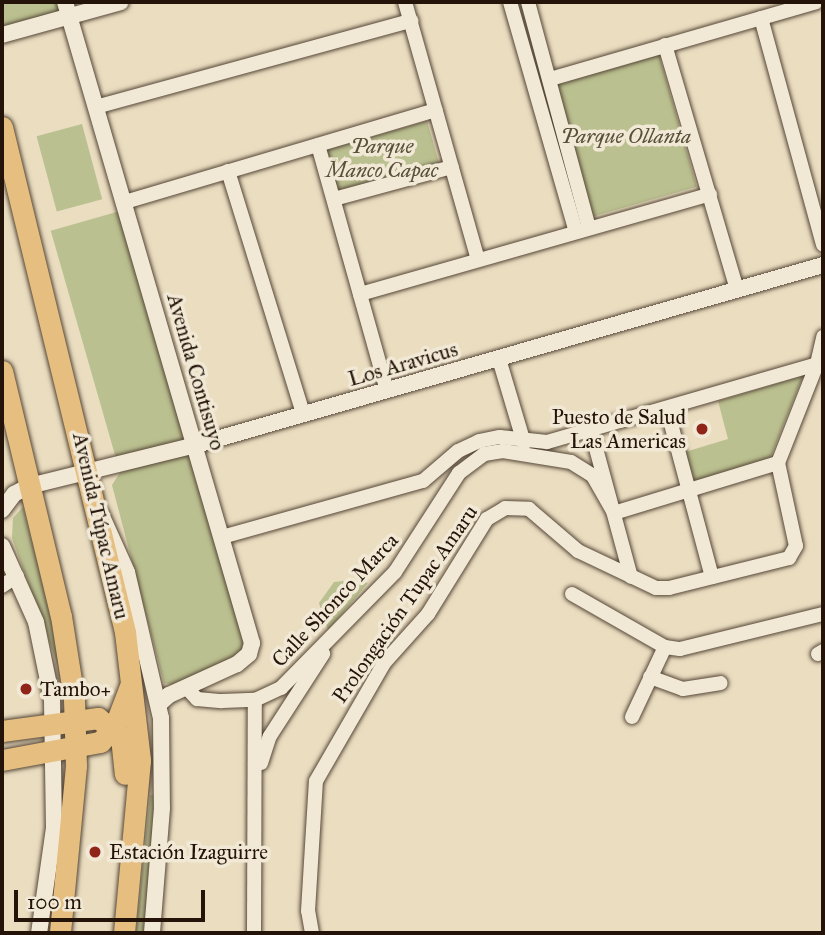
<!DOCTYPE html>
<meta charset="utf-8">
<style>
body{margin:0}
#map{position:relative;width:825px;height:935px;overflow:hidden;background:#eaddc0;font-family:"IM FELL Great Primer",serif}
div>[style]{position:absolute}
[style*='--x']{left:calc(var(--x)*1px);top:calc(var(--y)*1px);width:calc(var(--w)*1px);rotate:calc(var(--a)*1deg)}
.green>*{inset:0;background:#bbc090;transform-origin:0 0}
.roads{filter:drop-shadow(0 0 2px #554636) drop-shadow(0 0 2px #554636)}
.minor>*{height:14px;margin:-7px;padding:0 7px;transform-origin:7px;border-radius:7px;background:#f1e9d6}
.tertiary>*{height:16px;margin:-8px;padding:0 8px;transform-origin:8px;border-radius:8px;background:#f1e9d6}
.primary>*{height:21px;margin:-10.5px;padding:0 10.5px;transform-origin:10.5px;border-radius:10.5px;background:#e5be80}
.dots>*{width:19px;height:19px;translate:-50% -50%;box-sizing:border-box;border:4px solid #f1e9d6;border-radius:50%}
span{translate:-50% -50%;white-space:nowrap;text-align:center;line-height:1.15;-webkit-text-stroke:7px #f1e9d6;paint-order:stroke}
.park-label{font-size:21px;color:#585038;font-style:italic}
.street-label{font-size:21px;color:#231308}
.poi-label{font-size:21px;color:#231308}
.right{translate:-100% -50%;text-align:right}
.left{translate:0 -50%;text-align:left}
.frame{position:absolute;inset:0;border:4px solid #231308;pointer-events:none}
.scale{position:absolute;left:14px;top:890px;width:191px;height:32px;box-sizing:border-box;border:4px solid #231308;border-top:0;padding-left:9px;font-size:21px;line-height:24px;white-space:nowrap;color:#231308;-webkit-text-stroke:5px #f1e9d6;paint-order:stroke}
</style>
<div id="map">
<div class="green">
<div style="clip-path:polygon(2px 2px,60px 2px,63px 11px,2px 27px)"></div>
<div style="left:659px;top:55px;width:137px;height:109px;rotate:74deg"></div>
<div style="left:427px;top:121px;width:46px;height:107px;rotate:74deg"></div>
<div style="left:82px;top:124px;width:78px;height:47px;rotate:75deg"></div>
<div style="left:120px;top:211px;width:238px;height:72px;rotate:74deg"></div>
<div style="clip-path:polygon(803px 376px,769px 461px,695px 484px,685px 452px,728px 439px,718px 401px)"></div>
<div style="clip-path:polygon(193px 451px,248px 637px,245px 652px,173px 685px,164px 683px,112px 485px,121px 471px)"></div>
<div style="clip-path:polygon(23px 507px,54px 627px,60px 671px,12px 538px,13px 518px)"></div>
<div style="clip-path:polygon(353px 580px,368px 583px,328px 630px,319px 603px,334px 582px)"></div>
<div style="clip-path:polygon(150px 795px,158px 795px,149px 933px,136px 933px)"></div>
</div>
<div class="roads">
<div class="minor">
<div style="--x:405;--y:2;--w:268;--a:74.2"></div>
<div style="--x:510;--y:2;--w:239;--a:74"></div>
<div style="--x:528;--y:2;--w:234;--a:74.9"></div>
<div style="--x:761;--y:18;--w:235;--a:74.7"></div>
<div style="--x:665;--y:45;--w:255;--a:73.6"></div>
<div style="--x:550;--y:79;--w:277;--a:-16.1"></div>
<div style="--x:96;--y:107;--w:327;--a:-15.3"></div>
<div style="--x:318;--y:145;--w:255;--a:74.3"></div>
<div style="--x:228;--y:171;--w:254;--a:72.8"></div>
<div style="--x:334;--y:199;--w:122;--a:-15.2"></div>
<div style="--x:125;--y:202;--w:324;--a:-16.5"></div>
<div style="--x:360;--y:294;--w:364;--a:-15.9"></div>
<div style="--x:499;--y:359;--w:88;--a:73.4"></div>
<div style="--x:667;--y:409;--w:174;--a:75"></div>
<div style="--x:591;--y:430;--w:152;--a:74.8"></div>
<div style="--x:222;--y:537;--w:209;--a:-15.6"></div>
<div style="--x:423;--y:481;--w:46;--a:-40.6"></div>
<div style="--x:458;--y:451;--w:23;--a:-25"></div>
<div style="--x:479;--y:441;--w:21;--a:-11"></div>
<div style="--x:500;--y:437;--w:47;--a:6.1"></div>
<div style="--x:547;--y:442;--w:281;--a:-16.1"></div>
<div style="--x:2;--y:586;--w:18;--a:-34"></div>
<div style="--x:572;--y:594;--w:107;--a:29.7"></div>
<div style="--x:665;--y:647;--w:15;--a:8"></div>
<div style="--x:680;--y:649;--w:147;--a:-13.8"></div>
<div style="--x:818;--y:654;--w:6;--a:-31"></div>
<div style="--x:650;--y:677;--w:35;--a:20"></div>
<div style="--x:683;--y:689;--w:38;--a:-9"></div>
<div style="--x:187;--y:688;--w:15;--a:48"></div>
<div style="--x:197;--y:699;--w:25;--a:5"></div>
<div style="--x:222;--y:701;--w:33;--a:-2"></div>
<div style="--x:255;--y:700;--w:29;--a:-25"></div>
<div style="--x:281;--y:688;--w:163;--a:-45.5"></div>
<div style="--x:395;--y:572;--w:118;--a:-57.1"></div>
<div style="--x:459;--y:473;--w:31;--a:-37"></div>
<div style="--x:484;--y:454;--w:19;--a:-9"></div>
<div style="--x:503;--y:451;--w:69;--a:9.2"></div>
<div style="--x:571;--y:462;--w:26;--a:32"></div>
<div style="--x:593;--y:476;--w:43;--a:60.4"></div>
<div style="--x:614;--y:513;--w:171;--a:-17"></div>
<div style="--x:632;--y:717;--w:77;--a:-64.8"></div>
<div style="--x:261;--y:763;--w:28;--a:-72"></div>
<div style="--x:270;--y:736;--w:98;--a:-57.1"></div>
<div style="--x:254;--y:933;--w:233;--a:-89.8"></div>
<div style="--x:312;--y:933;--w:22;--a:-100"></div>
<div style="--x:308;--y:911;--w:130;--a:-86.5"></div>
<div style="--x:316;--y:781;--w:136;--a:-60"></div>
<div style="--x:384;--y:663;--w:66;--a:-48.1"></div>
<div style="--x:428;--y:614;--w:112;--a:-58.2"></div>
<div style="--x:487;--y:519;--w:21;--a:-31"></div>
<div style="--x:505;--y:508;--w:24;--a:2"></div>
<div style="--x:529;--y:509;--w:65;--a:40.6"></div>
<div style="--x:578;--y:551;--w:86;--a:25.4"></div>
<div style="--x:656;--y:588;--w:13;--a:0"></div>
<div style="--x:669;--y:588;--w:124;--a:-14"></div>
<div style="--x:789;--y:558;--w:14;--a:-60"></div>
<div style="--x:796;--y:546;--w:85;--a:-102.2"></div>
<div style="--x:778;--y:463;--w:106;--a:-68.5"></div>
<div style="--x:817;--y:364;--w:28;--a:-77"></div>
</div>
<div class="tertiary">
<div style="--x:65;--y:2;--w:668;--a:73.74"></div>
<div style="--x:252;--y:643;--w:11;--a:105"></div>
<div style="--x:249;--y:654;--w:16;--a:140"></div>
<div style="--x:237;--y:664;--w:75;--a:155.5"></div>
<div style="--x:169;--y:695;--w:13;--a:138"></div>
<div style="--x:2;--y:35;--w:123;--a:-15.5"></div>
<div style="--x:2;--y:510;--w:20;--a:-53"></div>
<div style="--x:14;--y:494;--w:17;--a:-28"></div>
<div style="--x:29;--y:486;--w:172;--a:-13.8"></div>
<div style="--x:196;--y:445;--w:652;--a:-16.02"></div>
<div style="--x:100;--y:512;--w:66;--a:65.8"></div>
<div style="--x:127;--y:572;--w:150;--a:76.9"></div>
<div style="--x:161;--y:718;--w:90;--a:89.4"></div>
<div style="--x:162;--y:808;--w:125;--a:94.6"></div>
<div style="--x:2;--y:546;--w:83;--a:65.9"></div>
<div style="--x:36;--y:622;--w:80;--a:78.4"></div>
<div style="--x:52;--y:700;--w:128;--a:89.1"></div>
<div style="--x:54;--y:828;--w:106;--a:98.1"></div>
</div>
<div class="primary">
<div style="--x:2;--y:127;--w:520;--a:76.31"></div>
<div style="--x:125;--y:632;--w:129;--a:83.3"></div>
<div style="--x:140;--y:760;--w:174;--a:95.3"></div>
<div style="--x:2;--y:371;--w:252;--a:76.5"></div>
<div style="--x:61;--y:616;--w:84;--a:81.1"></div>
<div style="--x:74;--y:699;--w:67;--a:88.3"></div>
<div style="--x:76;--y:766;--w:168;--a:95.5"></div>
<div style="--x:2;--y:731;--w:97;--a:-7.7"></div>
<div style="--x:98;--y:718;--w:30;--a:40"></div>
<div style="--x:121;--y:737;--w:37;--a:84"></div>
<div style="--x:2;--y:760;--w:100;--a:-10.4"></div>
<div style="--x:100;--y:742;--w:20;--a:-45"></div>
<div style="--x:114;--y:728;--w:45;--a:-69.1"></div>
</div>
</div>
<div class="dots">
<div style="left:702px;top:429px;background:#8f2418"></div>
<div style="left:26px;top:689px;background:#8f2418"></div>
<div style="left:95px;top:852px;background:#8f2418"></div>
</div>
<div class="park-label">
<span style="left:626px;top:136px">Parque Ollanta</span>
<span style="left:382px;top:158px">Parque<br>Manco Capac</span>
</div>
<div class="street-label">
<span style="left:403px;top:364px;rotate:-16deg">Los Aravicus</span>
<span style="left:196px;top:372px;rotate:74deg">Avenida Contisuyo</span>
<span style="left:101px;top:526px;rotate:77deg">Avenida Túpac Amaru</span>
<span style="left:335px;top:600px;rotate:-47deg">Calle Shonco Marca</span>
<span style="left:405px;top:604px;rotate:-55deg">Prolongación Tupac Amaru</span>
</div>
<div class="poi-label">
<span class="right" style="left:686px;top:429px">Puesto de Salud<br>Las Americas</span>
<span class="left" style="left:40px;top:689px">Tambo+</span>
<span class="left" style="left:109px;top:852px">Estación Izaguirre</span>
</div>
<div class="frame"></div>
<div class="scale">100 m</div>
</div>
